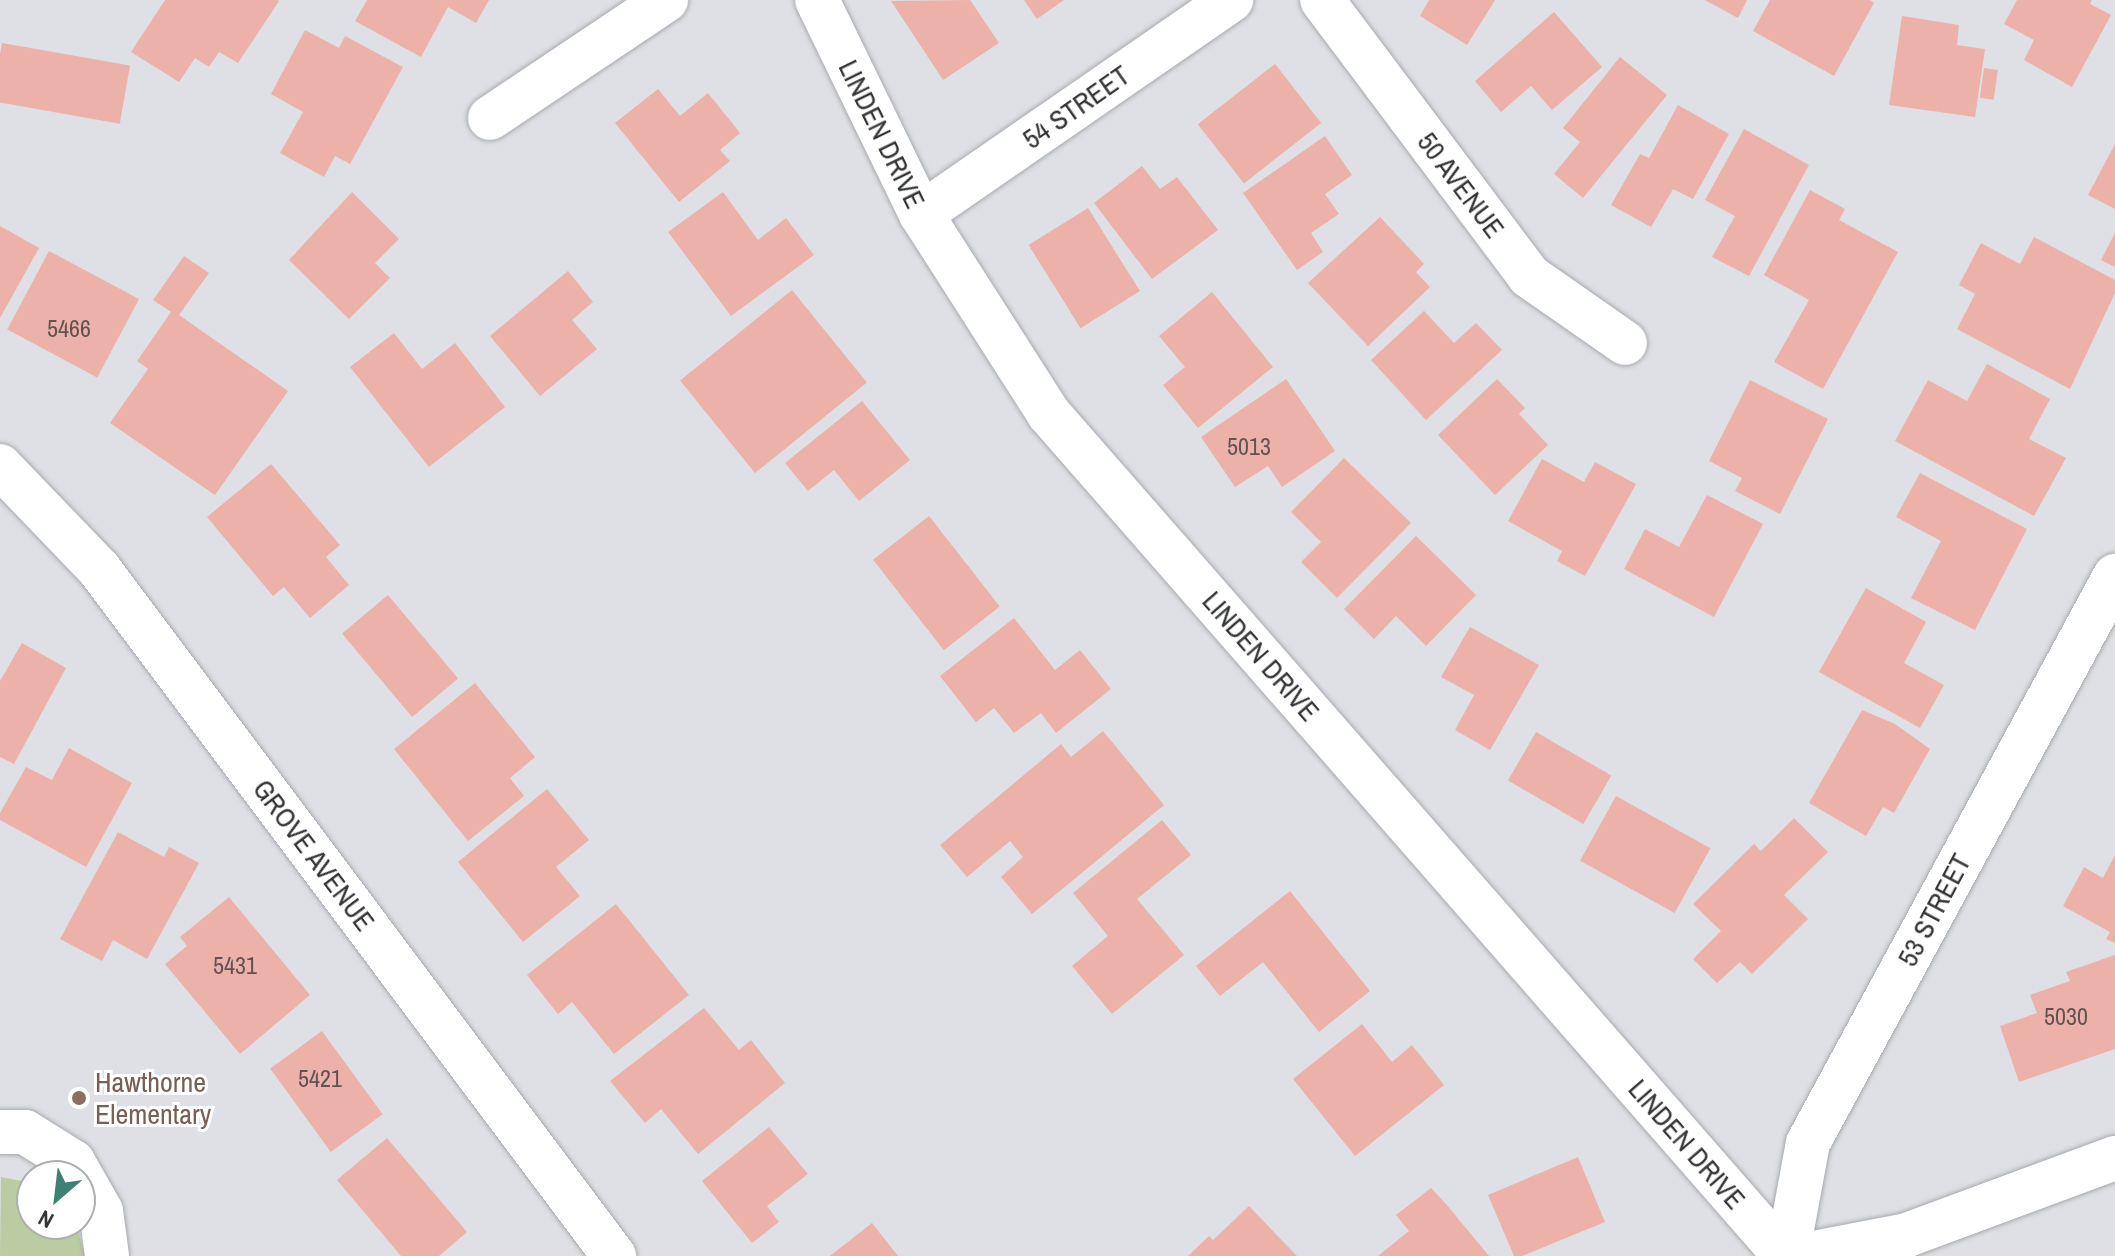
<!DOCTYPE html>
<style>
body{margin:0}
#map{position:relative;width:2115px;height:1256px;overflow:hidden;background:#dee0e5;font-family:"Archivo Narrow",sans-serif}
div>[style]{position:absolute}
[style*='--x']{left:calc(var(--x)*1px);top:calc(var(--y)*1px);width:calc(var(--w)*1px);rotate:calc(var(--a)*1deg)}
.green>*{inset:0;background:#bbcca2}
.building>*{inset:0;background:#ecb1a9;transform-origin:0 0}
.roads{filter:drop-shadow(0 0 2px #a7aaae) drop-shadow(0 0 2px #a7aaae)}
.minor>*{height:44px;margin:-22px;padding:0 22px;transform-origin:22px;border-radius:22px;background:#fff}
.dots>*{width:22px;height:22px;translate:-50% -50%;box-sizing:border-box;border:4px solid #fff;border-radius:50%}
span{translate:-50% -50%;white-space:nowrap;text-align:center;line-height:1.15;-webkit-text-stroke:6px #fff;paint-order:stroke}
.number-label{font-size:24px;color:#615353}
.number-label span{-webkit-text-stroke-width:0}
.street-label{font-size:28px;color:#333436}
.education-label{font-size:28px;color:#785e54}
.left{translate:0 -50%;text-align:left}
.north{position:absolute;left:16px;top:1160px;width:80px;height:80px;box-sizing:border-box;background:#fff;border:2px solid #adaeaf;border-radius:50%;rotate:208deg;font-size:22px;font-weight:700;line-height:32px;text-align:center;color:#333436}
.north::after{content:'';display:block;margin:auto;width:28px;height:36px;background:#3d8174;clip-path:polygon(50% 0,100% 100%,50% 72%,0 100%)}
</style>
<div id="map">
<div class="green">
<div style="clip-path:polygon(1px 1177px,32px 1183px,32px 1224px,76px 1224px,85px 1256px,0 1256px)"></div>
</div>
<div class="building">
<div style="clip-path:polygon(165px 0,277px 0,279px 1px,238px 63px,219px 52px,209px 67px,195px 58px,179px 82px,131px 52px)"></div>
<div style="clip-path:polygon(367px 0,489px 0,476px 23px,448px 7px,421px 57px,355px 21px)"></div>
<div style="clip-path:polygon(970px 0,999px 43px,943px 80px,891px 1px)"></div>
<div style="clip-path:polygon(1024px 0,1064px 0,1037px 19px)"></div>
<div style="clip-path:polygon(1429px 0,1495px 0,1467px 45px,1420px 16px)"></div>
<div style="clip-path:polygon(1705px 0,1747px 0,1738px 18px)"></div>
<div style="clip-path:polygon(1770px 0,1870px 0,1874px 3px,1834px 76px,1753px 31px)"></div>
<div style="clip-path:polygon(2017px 0,2092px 0,2090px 4px,2111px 15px,2072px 87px,2024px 60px,2034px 40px,2004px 24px)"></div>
<div style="clip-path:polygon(1554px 12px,1602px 67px,1552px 110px,1531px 86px,1501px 112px,1475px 81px)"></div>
<div style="clip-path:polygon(1902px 16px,1959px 25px,1957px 45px,1985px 49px,1975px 117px,1889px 105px)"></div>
<div style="clip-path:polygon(305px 30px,339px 48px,345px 36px,403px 67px,350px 164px,335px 156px,324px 177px,280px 153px,303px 112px,271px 94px)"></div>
<div style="left:2px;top:43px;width:130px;height:59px;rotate:10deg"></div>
<div style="clip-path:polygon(1620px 57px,1667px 95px,1583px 198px,1554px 174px,1580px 142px,1563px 128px)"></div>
<div style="left:1275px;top:64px;width:75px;height:98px;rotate:52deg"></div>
<div style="left:1984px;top:68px;width:14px;height:30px;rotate:8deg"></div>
<div style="clip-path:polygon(658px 89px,680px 116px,708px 93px,740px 133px,720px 150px,730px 161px,679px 202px,615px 123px)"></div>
<div style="clip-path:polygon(1678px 105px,1729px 134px,1693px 199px,1673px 189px,1651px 227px,1611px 205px,1640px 154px,1649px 158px)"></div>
<div style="clip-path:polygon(1744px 129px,1809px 165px,1749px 276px,1712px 257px,1735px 216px,1705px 200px)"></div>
<div style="clip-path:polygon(1325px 136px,1352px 175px,1325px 194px,1339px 214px,1311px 233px,1323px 252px,1297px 270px,1243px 193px)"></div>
<div style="clip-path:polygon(2115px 144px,2115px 209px,2088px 195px)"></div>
<div style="clip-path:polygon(1142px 166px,1160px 189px,1177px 177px,1218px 230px,1152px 279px,1094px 203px)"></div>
<div style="clip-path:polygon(1810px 190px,1845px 209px,1839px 220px,1898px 252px,1823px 389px,1774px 362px,1809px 300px,1764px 275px)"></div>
<div style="clip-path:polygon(352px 192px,399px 239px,375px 263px,390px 278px,349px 319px,289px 260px)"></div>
<div style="clip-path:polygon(723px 192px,758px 240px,786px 218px,814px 255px,731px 316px,668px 232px)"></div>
<div style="left:1088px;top:208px;width:98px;height:70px;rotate:58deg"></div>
<div style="clip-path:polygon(1380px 217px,1424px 264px,1416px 272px,1430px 287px,1368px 346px,1308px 283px)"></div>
<div style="clip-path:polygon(0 226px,39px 248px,0 318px)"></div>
<div style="clip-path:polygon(2115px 233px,2115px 267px,2101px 260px)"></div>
<div style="clip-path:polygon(2034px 237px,2115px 280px,2115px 293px,2070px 389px,1957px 329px,1975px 294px,1959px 285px,1981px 243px,2020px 264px)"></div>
<div style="left:49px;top:251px;width:102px;height:89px;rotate:28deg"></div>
<div style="clip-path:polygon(184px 256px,209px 273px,179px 315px,288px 391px,215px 495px,110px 423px,148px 369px,137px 361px,171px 312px,153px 300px)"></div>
<div style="clip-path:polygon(568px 271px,593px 302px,572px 320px,597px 349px,540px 396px,490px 336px)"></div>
<div style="left:792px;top:290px;width:119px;height:144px;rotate:51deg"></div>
<div style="clip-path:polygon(1212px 292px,1273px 367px,1198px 428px,1163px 385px,1185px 367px,1159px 336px)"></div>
<div style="clip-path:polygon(1424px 311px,1454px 343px,1476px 323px,1502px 350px,1426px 420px,1371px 360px)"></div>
<div style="clip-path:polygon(394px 333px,422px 369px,455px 343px,505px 407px,429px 467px,350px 367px)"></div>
<div style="clip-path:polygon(1987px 364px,2050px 399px,2029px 439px,2066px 458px,2034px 516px,1895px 441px,1928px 380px,1967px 401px)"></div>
<div style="clip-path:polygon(1286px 379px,1335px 451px,1282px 487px,1268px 466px,1235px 487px,1201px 437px)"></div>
<div style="clip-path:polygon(1497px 379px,1525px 408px,1519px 414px,1548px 445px,1495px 495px,1438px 435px)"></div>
<div style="clip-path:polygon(1750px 380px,1828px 419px,1780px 514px,1735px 491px,1742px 478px,1709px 461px)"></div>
<div style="clip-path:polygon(862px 401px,910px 460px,859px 501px,834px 470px,808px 491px,785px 463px)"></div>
<div style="clip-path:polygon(1344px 458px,1411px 523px,1337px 598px,1301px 562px,1321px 542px,1291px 512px)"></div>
<div style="clip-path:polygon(1542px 459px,1584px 482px,1595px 462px,1636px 484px,1585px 576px,1557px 561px,1562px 551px,1508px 521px)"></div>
<div style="clip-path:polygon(271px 464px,340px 545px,326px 557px,349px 585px,310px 618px,284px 587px,273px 596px,207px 517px)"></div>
<div style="clip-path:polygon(1920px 473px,2027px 529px,1975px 630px,1911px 598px,1941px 541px,1896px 517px)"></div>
<div style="clip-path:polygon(1707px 495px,1763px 524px,1714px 617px,1624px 569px,1645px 529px,1679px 547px)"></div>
<div style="left:929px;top:516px;width:115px;height:71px;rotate:52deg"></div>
<div style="clip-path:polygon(1416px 536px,1476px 595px,1426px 646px,1396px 616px,1374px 639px,1344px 609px)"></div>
<div style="clip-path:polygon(1866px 588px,1926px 622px,1904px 663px,1944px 685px,1920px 728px,1819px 672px)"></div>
<div style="left:388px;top:595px;width:109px;height:60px;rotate:50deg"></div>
<div style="clip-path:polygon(1014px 618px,1055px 670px,1080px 650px,1111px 689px,1056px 733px,1041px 713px,1014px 733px,994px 708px,976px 722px,940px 676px)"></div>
<div style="clip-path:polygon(1470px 627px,1539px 665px,1490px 750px,1455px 730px,1474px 695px,1441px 677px)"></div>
<div style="clip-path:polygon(22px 643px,66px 668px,14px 764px,0 757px,0 681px)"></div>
<div style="clip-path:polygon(475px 683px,535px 757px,510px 778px,524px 796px,468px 841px,394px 749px)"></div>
<div style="clip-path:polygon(1862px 710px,1895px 724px,1930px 749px,1894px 813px,1883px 807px,1866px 836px,1809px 803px)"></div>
<div style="clip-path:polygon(1103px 731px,1164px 805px,1032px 914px,1001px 877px,1023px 857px,1010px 841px,967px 877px,940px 845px,1061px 744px,1071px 757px)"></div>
<div style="left:1536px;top:732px;width:87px;height:56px;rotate:30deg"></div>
<div style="clip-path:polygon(69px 748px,132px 783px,86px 867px,0 820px,0 813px,26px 767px,52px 780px)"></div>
<div style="clip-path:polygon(547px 789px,589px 840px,556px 867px,580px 896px,523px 942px,458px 862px)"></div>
<div style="left:1616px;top:796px;width:108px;height:74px;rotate:29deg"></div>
<div style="clip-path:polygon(1794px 818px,1828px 852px,1784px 895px,1808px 919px,1752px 974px,1740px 962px,1717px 983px,1693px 959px,1721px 931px,1693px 904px,1754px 844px,1761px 851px)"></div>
<div style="clip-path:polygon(1162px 820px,1191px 855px,1137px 899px,1184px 955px,1112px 1014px,1072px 966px,1108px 936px,1073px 893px)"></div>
<div style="clip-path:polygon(118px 832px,164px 857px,169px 847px,199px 863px,147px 959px,113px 940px,102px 961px,60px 939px)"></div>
<div style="clip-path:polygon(2115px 855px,2115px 943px,2106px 939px,2110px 932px,2063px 906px,2084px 867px,2103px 878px)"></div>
<div style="clip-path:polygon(1290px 891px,1370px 991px,1319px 1032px,1263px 962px,1220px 996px,1196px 966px)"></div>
<div style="clip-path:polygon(229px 897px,310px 995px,240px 1054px,165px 964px,187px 946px,180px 937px)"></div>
<div style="clip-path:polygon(616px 904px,689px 995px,614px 1054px,572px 1002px,558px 1014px,527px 975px)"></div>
<div style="clip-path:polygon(2115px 955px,2115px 1049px,2019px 1082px,2000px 1026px,2037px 1013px,2030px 995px,2070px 981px,2066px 972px)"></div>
<div style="clip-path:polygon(704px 1008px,739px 1050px,751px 1040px,785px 1083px,698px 1154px,661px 1109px,645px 1123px,610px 1081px)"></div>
<div style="clip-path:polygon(1362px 1024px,1392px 1062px,1412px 1045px,1444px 1085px,1355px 1156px,1293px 1079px)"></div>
<div style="left:322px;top:1031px;width:103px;height:64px;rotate:54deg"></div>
<div style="clip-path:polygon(769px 1127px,808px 1174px,767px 1206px,779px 1222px,752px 1243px,702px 1181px)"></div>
<div style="clip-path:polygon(387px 1138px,467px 1232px,439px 1256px,401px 1256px,337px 1180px)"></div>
<div style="clip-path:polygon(1578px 1157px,1605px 1222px,1522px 1256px,1514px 1256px,1488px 1195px)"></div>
<div style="clip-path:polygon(1431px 1188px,1446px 1204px,1489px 1256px,1378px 1256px,1409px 1231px,1396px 1215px)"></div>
<div style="clip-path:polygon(1249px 1206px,1297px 1256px,1188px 1256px,1209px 1236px,1213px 1240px)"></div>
<div style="clip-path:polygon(872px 1223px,898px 1256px,830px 1256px)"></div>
</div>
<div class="roads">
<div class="minor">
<div style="--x:817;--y:0;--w:238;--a:64.1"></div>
<div style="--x:921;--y:214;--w:237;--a:57.4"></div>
<div style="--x:1049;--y:414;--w:1118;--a:48.84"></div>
<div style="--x:1322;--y:0;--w:345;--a:53.1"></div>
<div style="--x:1529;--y:276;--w:117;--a:34.9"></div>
<div style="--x:490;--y:118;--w:212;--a:-33.8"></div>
<div style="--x:921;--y:214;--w:377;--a:-34.6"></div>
<div style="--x:0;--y:466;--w:143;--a:46.1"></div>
<div style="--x:99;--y:569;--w:859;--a:53.14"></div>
<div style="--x:0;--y:1132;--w:25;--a:0"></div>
<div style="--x:25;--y:1132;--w:57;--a:32"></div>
<div style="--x:73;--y:1162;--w:56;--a:60.3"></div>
<div style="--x:101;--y:1211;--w:45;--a:82.4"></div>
<div style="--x:1787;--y:1256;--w:115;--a:-79.5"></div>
<div style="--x:1808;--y:1143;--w:645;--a:-61.57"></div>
<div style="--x:1797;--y:1256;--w:112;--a:-10.8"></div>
<div style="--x:1907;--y:1235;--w:222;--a:-20.3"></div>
</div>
</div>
<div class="dots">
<div style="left:79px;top:1098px;background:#8d6e63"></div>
</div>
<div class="number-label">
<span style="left:69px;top:329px">5466</span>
<span style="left:1249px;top:447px">5013</span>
<span style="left:235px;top:966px">5431</span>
<span style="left:2066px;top:1017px">5030</span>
<span style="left:320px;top:1079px">5421</span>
</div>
<div class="street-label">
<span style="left:1076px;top:107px;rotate:-35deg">54 STREET</span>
<span style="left:882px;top:134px;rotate:64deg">LINDEN DRIVE</span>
<span style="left:1461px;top:185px;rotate:53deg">50 AVENUE</span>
<span style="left:1261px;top:656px;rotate:49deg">LINDEN DRIVE</span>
<span style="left:314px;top:855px;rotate:53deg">GROVE AVENUE</span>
<span style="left:1934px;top:910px;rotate:-62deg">53 STREET</span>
<span style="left:1687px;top:1144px;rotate:49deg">LINDEN DRIVE</span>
</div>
<div class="education-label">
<span class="left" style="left:95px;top:1098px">Hawthorne<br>Elementary</span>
</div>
<div class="north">N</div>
</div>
